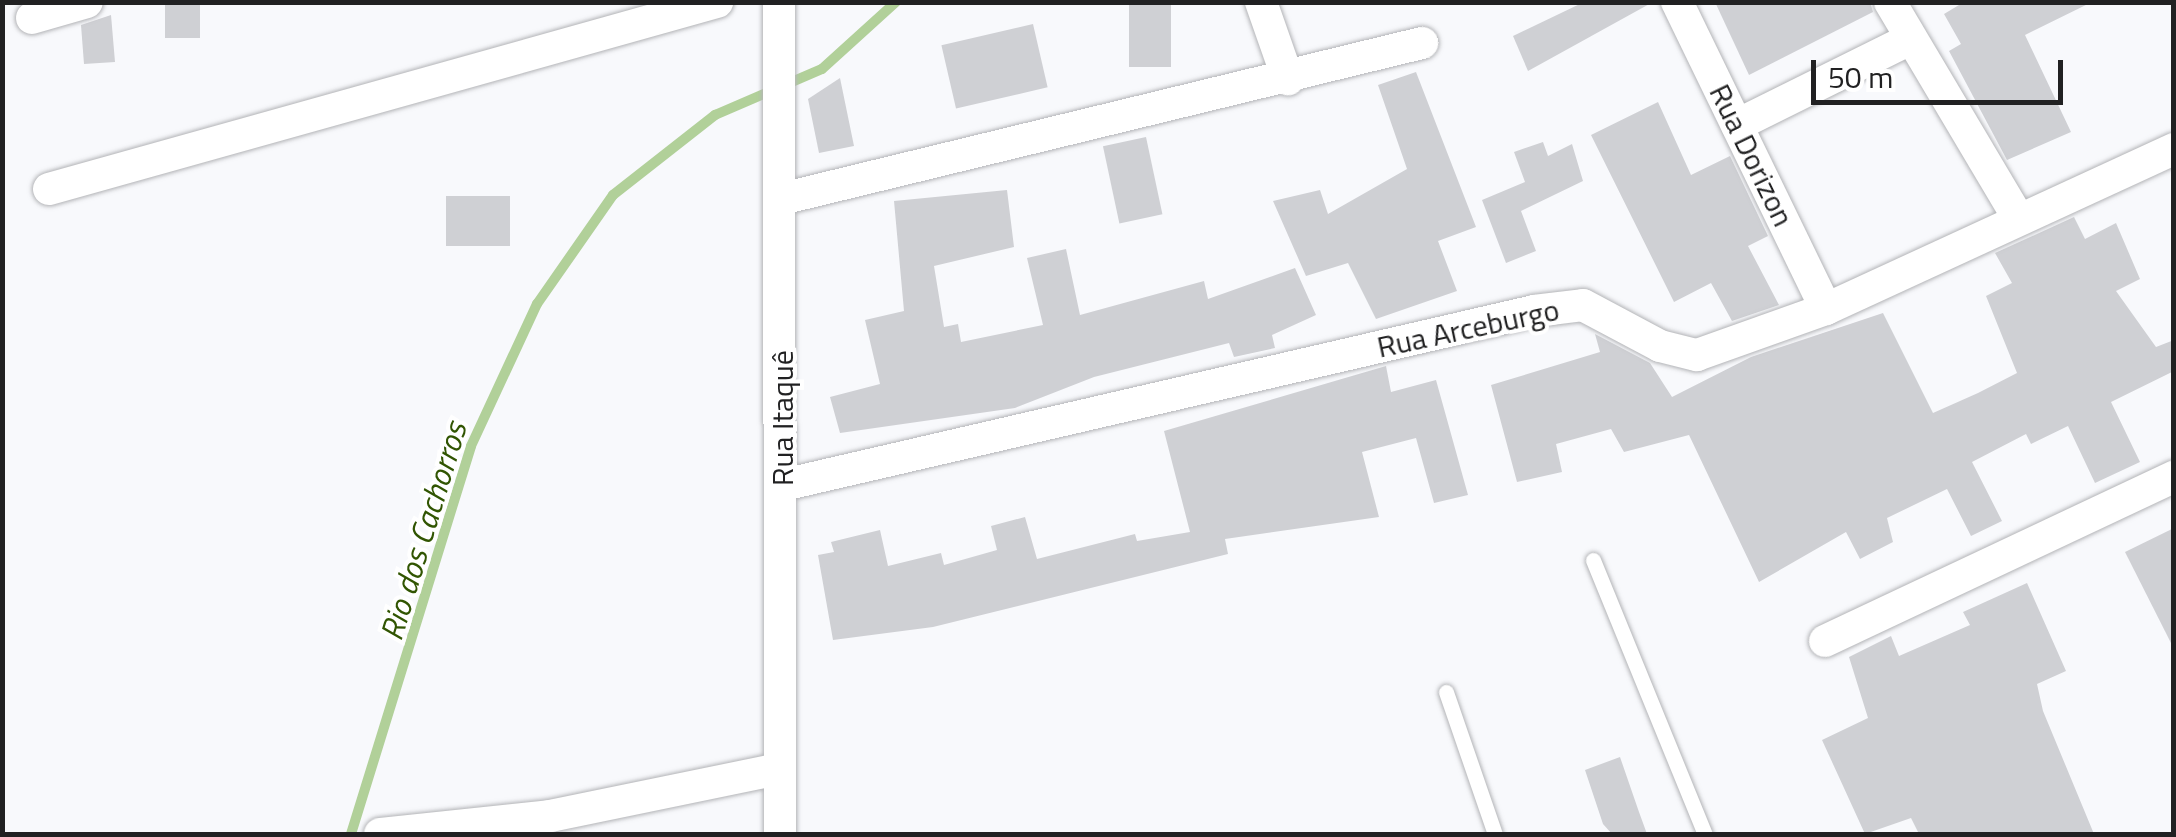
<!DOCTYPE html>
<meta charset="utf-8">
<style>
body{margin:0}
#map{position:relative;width:2176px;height:837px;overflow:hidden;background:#f8f9fc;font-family:"Titillium Web",sans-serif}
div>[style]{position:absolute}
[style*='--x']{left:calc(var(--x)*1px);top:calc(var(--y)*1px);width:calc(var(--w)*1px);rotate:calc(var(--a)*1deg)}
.stream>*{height:10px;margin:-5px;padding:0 5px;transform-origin:5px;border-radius:5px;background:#b1d099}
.building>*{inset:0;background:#cfd0d4;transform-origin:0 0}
.roads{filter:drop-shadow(0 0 2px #b3b4b7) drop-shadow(0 0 2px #b3b4b7)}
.lane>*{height:15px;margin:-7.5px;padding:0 7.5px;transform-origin:7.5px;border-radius:7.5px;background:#fff}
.street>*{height:32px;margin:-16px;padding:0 16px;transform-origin:16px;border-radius:16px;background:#fff}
span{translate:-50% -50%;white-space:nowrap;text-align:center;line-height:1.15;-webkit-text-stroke:8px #fff;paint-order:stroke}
.street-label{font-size:30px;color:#212122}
.water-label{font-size:32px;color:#315502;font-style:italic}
.frame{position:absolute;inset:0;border:5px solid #212122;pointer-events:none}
.scale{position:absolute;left:1811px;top:60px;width:252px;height:45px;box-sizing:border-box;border:5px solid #212122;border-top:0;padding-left:12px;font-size:30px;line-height:35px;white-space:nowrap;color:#212122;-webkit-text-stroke:8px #fff;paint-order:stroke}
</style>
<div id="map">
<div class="stream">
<div style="--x:351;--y:834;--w:406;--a:-72.8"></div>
<div style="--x:471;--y:446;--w:157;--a:-65.1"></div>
<div style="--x:537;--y:304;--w:133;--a:-55.1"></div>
<div style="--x:613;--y:195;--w:130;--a:-38.1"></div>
<div style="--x:715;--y:115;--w:116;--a:-23.3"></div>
<div style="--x:822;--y:69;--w:100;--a:-42.2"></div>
</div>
<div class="building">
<div style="left:165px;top:2px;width:35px;height:36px"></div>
<div style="left:1129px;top:2px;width:42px;height:65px"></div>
<div style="clip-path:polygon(1584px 2px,1653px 2px,1528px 71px,1513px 36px)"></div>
<div style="clip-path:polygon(1715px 2px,1870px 2px,1873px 12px,1749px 75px)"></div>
<div style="clip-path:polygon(1964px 2px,2092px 2px,2025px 35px,2071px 132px,2007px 160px,1949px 51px,1961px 44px,1944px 14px)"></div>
<div style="clip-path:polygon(111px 15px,115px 62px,84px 64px,81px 25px)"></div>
<div style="left:1033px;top:24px;width:65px;height:94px;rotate:77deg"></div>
<div style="clip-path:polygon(1416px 72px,1476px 227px,1438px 241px,1457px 291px,1376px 319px,1348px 263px,1306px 276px,1273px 201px,1320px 190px,1328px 214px,1407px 169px,1378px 85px)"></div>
<div style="clip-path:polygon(840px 78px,854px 146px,819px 153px,808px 99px)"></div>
<div style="clip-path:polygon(1658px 102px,1691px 175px,1730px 156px,1768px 236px,1748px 246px,1779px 305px,1732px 321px,1711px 283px,1674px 302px,1591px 135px)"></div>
<div style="left:1146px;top:137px;width:79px;height:44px;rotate:78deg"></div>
<div style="clip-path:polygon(1543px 142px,1548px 156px,1572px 144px,1583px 181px,1521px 211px,1536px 251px,1506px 263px,1482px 200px,1525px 182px,1514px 152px)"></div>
<div style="clip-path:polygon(1007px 190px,1014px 247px,934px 266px,944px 327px,958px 324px,961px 342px,1043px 325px,1027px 258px,1066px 249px,1080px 315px,1204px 281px,1208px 299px,1295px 268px,1316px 315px,1272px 335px,1275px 348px,1234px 357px,1229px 343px,1094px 377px,1015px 408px,840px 433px,830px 397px,880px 384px,865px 320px,904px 311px,894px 201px)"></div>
<div style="left:446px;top:196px;width:64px;height:50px"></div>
<div style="clip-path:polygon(2074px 217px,2085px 239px,2116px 223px,2140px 279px,2116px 291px,2156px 347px,2174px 340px,2174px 371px,2111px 402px,2140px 462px,2095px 483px,2068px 426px,2031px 444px,2026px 434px,1972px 462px,2002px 521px,1971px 536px,1947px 489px,1887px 518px,1893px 542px,1860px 559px,1846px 532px,1759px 582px,1689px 435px,1624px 452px,1611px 429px,1556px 444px,1562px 472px,1517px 482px,1491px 385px,1600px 352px,1595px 334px,1650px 363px,1672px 397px,1751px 357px,1883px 313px,1933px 413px,1978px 393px,2017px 373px,1986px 296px,2012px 283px,1995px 253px)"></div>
<div style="clip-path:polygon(1386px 366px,1391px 392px,1436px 380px,1468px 495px,1434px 503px,1416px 438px,1362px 452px,1379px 517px,1225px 539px,1228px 554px,933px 627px,833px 640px,818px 555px,834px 552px,831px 542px,880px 530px,888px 566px,941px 553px,944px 565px,997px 550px,991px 526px,1025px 517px,1037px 559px,1135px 534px,1137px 541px,1190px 532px,1164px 431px)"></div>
<div style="clip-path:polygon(2174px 528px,2174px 649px,2125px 552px)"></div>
<div style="clip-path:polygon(2027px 583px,2066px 671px,2037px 684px,2043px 711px,2094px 834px,1919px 834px,1911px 818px,1865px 834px,1822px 740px,1868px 718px,1849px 657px,1891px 636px,1899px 656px,1970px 625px,1963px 612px)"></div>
<div style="clip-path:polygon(1620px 757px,1639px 812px,1647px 834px,1612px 834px,1603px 824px,1585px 770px)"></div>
</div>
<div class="roads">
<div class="lane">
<div style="--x:1593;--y:560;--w:296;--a:67.8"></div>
<div style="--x:1446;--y:692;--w:150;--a:71"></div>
</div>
<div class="street">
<div style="--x:779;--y:2;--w:832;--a:89.93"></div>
<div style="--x:1261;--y:2;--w:82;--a:70.7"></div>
<div style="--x:1677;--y:2;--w:341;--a:64.1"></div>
<div style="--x:1890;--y:2;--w:251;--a:59.3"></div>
<div style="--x:32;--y:18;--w:57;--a:-16.2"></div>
<div style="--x:1737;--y:125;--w:191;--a:-26.4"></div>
<div style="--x:49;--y:189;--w:694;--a:-15.64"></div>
<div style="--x:781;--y:199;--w:660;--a:-13.68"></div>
<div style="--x:783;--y:485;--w:771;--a:-13.04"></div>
<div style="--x:1534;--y:311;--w:49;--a:-7"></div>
<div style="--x:1583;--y:305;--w:87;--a:28"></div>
<div style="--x:1660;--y:346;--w:38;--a:14"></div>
<div style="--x:1697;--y:355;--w:137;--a:-19.6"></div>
<div style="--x:1826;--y:309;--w:383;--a:-24.7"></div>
<div style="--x:1825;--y:641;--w:386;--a:-25.2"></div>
<div style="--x:380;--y:834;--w:171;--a:-6"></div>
<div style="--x:550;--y:816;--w:233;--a:-11.6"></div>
</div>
</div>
<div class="street-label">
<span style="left:1752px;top:155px;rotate:64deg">Rua Dorizon</span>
<span style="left:1468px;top:328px;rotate:-12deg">Rua Arceburgo</span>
<span style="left:782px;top:418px;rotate:-90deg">Rua Itaquê</span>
</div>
<div class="water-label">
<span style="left:423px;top:531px;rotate:-73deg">Rio dos Cachorros</span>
</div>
<div class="frame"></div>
<div class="scale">50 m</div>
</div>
